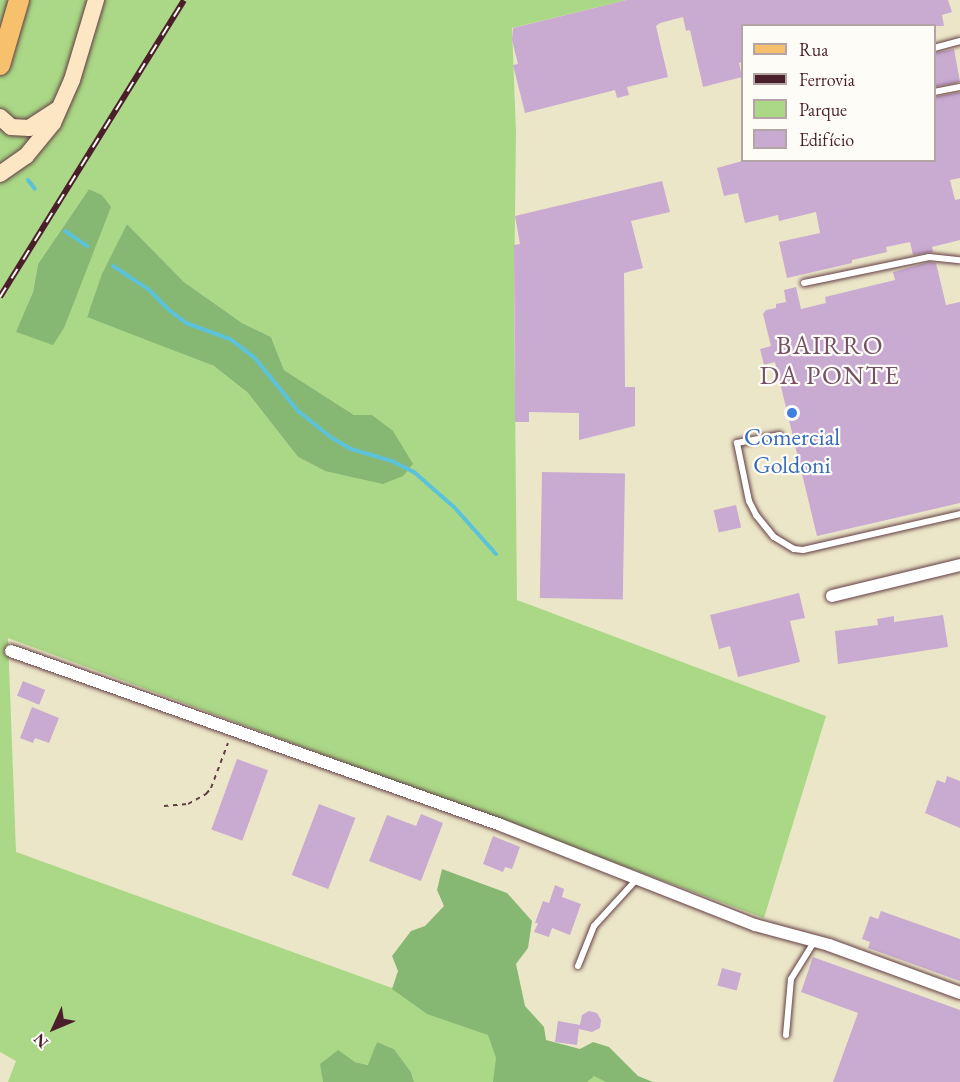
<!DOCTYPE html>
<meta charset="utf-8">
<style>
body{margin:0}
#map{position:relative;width:960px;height:1082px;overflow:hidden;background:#ece6c8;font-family:"EB Garamond",serif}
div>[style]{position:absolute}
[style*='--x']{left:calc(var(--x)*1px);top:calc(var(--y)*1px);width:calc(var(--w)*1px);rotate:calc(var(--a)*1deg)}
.green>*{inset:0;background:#aad886}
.forest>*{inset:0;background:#87b873}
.stream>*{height:4px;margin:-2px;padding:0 2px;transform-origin:2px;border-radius:2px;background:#5cc2da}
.building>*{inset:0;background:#c9aad1;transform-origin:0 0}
.path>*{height:2px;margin-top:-1px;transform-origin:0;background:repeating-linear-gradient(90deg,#623d43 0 4.5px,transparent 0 9px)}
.roads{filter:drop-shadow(0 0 2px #623d43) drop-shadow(0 0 2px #623d43)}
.lane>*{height:6px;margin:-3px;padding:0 3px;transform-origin:3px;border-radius:3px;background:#fff}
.street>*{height:12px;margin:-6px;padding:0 6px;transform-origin:6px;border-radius:6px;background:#fff}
.secondary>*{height:16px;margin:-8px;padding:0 8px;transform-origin:8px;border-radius:8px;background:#fce6c4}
.primary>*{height:20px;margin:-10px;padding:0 10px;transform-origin:10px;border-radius:10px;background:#f7c06c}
.rail>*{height:6px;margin-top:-3px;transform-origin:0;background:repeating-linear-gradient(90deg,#fdfcf7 0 11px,#4a1f2b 0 22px);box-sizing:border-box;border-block:2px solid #4a1f2b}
.dots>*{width:16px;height:16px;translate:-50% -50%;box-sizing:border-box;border:3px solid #fdfcf7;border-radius:50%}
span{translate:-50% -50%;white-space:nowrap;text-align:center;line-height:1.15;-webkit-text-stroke:4.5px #fdfcf7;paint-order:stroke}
.shop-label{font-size:24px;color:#366cbe}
.neighbourhood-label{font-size:26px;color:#765065;letter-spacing:1.5px}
.legend{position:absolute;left:741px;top:24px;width:195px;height:138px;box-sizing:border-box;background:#fdfcf7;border:2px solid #b5a4a5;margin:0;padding:8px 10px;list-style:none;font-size:18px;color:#4a1f2b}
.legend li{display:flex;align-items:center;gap:12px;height:30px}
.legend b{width:30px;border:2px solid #b5a4a5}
.north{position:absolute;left:24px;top:998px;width:60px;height:60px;-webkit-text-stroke:4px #fdfcf7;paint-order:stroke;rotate:226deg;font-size:16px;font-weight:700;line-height:24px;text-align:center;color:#4a1f2b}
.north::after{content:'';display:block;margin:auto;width:21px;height:27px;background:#4a1f2b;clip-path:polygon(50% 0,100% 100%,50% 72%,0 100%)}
</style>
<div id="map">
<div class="green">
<div style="clip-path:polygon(evenodd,0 0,627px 0,512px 28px,516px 132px,514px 299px,517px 600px,826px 716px,764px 918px,8px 638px,16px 852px,616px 1069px,614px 1082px,414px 1082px,411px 1072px,394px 1049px,377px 1042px,369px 1065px,355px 1062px,337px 1051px,321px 1064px,323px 1082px,8px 1082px,16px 1061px,0 1052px,0 0,89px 189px,102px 195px,17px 332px,33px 292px,38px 264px,89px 189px,0 0,127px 224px,184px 282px,242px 323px,271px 337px,284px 370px,354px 415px,372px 415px,325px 471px,298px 457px,248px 393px,214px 366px,87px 316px,127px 224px)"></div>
</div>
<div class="forest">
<div style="clip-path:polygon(89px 189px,102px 195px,111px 207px,64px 328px,53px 345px,16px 332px,33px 292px,38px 264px)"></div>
<div style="clip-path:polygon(127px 224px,184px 282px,242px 323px,271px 337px,284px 370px,354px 415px,372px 415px,393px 431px,413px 464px,403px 476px,383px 484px,325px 471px,298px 457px,248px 393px,214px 366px,87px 317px,102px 274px)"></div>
<div style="clip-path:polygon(442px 869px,507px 893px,532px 921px,528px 948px,516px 964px,525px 1006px,544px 1027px,546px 1040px,580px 1049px,593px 1042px,609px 1047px,638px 1076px,653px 1082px,606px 1082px,594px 1076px,587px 1082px,493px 1082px,496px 1058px,488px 1035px,427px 1014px,392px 989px,398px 971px,392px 956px,411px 931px,425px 926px,444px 906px,437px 890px)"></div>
<div style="clip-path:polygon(377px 1042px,394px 1049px,411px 1072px,414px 1082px,323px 1082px,320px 1064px,338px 1050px,355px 1062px,368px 1065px)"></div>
</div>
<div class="stream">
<div style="--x:28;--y:180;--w:11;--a:52"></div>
<div style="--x:65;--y:231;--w:27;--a:34"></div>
<div style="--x:113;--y:266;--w:42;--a:33.3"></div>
<div style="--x:148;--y:289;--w:30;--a:45"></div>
<div style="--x:169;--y:310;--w:21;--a:37"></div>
<div style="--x:186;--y:323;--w:47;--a:20"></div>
<div style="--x:230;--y:339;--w:30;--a:37"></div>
<div style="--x:254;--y:357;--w:70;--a:50.8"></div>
<div style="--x:298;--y:411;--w:43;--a:38.5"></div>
<div style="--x:332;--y:438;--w:22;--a:30"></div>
<div style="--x:351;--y:449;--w:43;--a:16.3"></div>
<div style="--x:392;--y:461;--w:25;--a:27"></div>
<div style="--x:414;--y:472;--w:53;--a:41.2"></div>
<div style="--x:454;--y:507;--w:63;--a:48.2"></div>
</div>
<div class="building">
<div style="clip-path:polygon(627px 0,948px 0,952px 12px,942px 15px,944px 26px,742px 26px,742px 62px,739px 63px,742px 77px,703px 87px,690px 30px,686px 31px,683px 17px,660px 23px,656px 26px,668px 77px,627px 87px,629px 95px,617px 98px,615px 90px,525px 113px,513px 65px,518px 64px,512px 40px,513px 28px)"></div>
<div style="clip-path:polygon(954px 49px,960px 82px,934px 87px,934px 53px)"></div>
<div style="clip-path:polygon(960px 92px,960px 178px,950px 180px,955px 200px,960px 199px,960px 240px,932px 247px,933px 252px,913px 255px,910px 242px,886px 247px,887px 252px,852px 260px,852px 263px,787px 278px,779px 242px,820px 233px,816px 212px,779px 221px,778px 215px,745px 223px,738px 193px,724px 196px,717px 168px,746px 160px,934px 160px,934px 97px)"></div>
<div style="clip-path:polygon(662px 181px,670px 212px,631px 221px,643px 268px,624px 273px,625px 387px,635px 387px,635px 426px,579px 440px,579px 413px,529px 412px,529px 422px,515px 422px,514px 245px,520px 244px,515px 216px)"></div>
<div style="clip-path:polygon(929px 262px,936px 263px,946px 305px,960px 302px,960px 503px,817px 536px,775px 362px,764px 365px,760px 349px,771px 346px,763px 314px,766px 310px,776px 308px,776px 304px,786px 302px,784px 290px,796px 287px,801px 309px,826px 303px,825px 297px,895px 280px,893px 272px)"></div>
<div style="left:542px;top:472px;width:83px;height:126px;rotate:1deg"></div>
<div style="left:736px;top:505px;width:23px;height:23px;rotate:77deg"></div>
<div style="clip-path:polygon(799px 593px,805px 618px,790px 621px,800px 662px,738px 677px,730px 646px,719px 649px,710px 615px)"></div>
<div style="clip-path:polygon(943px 615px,948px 647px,838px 664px,835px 631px,878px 625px,877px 619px,894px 616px,894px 622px)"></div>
<div style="left:23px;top:681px;width:24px;height:16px;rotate:22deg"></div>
<div style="clip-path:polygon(32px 707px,59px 718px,49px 743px,35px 738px,33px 743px,20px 738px)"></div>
<div style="left:237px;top:759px;width:33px;height:75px;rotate:20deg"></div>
<div style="clip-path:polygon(947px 776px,960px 781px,960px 828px,925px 813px,937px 780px,945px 783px)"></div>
<div style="left:319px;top:804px;width:39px;height:76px;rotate:21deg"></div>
<div style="clip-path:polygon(421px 814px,443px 823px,421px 881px,369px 861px,387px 815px,416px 826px)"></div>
<div style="clip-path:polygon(493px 836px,520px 847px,512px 869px,505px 867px,503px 872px,483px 864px)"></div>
<div style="clip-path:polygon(555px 885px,564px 889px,562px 897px,581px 904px,570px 935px,552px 928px,549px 937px,534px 932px,538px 923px,535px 923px,543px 901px,549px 903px)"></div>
<div style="clip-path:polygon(881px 911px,960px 939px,960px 981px,868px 948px,870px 942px,862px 939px,870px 916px,878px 919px)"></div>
<div style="clip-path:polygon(813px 957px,960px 1010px,960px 1082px,833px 1082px,858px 1013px,801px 992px)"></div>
<div style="left:722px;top:968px;width:20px;height:18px;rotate:15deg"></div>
<div style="clip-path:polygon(589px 1011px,597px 1013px,601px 1020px,600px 1028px,592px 1032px,579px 1029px,577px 1045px,555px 1042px,558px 1021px,580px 1025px,582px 1015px)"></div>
</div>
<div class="path">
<div style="--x:164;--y:806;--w:24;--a:-5"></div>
<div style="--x:188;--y:804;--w:21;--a:-29"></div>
<div style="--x:206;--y:794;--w:8;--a:-50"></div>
<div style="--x:211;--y:788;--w:48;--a:-69.3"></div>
</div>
<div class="roads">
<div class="lane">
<div style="--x:934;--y:48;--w:27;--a:-15"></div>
<div style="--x:934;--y:92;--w:26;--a:-11"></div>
<div style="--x:804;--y:283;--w:128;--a:-11.7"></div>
<div style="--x:929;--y:257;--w:31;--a:6"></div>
<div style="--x:780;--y:435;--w:44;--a:169.5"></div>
<div style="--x:737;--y:443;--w:59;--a:78.3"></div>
<div style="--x:749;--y:501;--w:16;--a:63"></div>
<div style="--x:756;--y:515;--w:28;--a:51"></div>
<div style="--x:774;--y:537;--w:23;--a:31"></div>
<div style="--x:794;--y:549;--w:9;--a:6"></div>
<div style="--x:803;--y:550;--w:161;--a:-12.9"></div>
<div style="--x:578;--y:966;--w:43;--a:-68.2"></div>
<div style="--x:594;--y:926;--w:62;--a:-47.6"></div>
<div style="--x:786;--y:1035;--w:56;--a:-84.9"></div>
<div style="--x:791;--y:979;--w:44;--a:-58.1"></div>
</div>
<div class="street">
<div style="--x:832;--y:596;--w:132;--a:-13.6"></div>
<div style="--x:11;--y:651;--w:520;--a:19.55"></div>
<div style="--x:501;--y:825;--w:273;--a:21.5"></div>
<div style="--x:755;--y:925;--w:77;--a:15.1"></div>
<div style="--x:829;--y:945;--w:140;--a:20.1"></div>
</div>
<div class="secondary">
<div style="--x:0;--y:117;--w:15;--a:42"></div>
<div style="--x:11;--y:127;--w:18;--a:3"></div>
<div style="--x:29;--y:128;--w:33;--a:-33"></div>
<div style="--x:0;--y:174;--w:32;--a:-35"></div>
<div style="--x:26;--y:156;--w:43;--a:-50.7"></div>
<div style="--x:53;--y:123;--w:47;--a:-66.2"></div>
<div style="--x:72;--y:80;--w:84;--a:-73.3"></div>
</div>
<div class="primary">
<div style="--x:0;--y:65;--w:68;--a:-73.7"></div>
</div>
</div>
<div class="rail">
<div style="--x:0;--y:297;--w:349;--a:-58.2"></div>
</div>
<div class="dots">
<div style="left:792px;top:413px;background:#3f7fe0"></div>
</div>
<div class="shop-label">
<span style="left:792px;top:451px">Comercial<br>Goldoni</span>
</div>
<div class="neighbourhood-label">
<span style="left:830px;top:361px">BAIRRO<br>DA PONTE</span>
</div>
<ul class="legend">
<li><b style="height:8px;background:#f7c06c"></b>Rua</li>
<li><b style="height:8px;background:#4a1f2b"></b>Ferrovia</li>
<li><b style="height:16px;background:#aad886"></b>Parque</li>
<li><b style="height:16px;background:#c9aad1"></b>Edifício</li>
</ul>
<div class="north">N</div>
</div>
